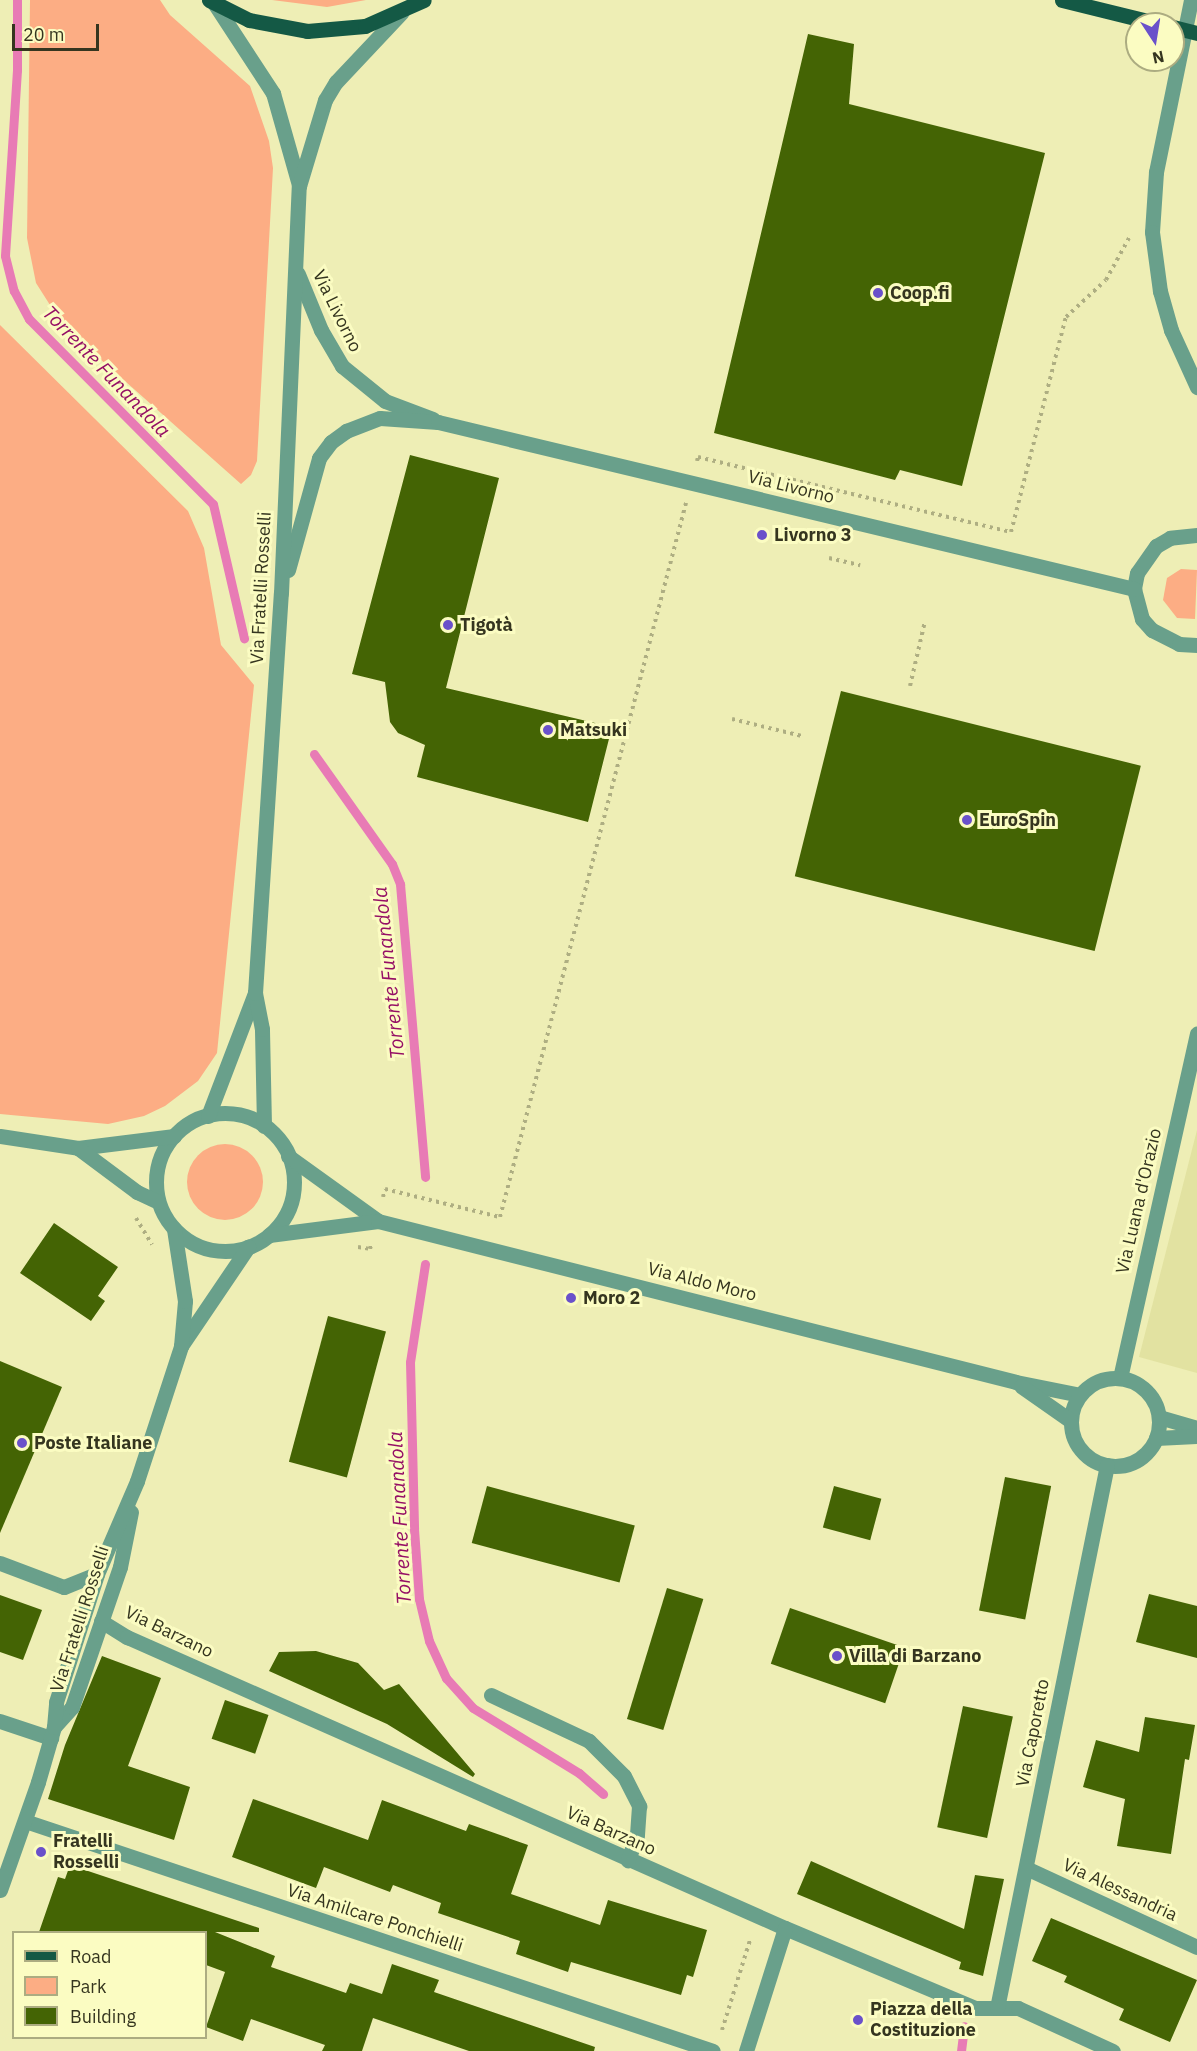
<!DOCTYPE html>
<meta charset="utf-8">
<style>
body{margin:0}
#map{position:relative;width:1197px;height:2051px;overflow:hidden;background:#eeeeb5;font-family:"IBM Plex Sans",sans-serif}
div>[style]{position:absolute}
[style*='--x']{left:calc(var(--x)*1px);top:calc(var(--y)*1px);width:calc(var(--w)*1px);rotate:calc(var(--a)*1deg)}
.built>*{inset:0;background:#e2e2a1}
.green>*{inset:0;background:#fcad84}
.round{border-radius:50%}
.stream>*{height:9px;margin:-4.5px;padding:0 4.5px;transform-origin:4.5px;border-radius:4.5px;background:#e87bb5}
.building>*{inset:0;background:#446404;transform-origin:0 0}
.path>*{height:4px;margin-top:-2px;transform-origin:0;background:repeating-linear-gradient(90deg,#aeae82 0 3px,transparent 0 7.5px)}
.minor>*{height:15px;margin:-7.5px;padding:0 7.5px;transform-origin:7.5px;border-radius:7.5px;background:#69a08b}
.minor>.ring{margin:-7.5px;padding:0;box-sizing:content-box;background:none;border:15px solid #69a08b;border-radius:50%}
.major>*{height:15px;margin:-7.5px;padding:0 7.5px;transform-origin:7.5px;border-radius:7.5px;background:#145945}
.major-bridge>*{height:15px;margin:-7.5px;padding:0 7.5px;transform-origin:7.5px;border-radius:7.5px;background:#145945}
.dots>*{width:16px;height:16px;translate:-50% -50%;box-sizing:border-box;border:3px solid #fbfcc2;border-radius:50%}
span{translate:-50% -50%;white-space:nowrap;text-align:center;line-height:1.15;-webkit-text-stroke:6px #fbfcc2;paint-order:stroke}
.poi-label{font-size:18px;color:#35351f;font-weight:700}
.left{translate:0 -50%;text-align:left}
.street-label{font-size:18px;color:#35351f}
.water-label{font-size:20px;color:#951065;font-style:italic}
.legend{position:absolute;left:12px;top:1931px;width:195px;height:108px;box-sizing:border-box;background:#fbfcc2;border:2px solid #acac81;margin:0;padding:8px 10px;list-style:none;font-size:18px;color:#35351f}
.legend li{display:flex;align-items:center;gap:12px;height:30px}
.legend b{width:30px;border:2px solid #acac81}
.north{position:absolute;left:1125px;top:12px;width:60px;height:60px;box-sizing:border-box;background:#fbfcc2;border:2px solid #acac81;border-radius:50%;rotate:168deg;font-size:16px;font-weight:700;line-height:24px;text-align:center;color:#35351f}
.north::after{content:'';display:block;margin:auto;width:21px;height:27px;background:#6a51ca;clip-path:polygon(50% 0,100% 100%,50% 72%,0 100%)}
.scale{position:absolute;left:12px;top:24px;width:87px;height:27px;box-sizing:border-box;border:3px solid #35351f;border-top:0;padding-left:8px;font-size:18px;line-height:21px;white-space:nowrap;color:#35351f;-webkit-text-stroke:4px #fbfcc2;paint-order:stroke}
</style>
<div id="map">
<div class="built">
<div style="clip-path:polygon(1197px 1130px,1197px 1373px,1139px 1357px)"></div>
</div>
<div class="green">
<div style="clip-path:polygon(30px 0,160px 0,170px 15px,250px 86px,269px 141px,273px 168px,257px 461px,251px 475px,241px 484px,64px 327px,36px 283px,27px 238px)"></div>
<div style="clip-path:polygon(272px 0,366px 0,327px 7px)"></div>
<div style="clip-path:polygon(0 325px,188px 511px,204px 548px,221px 645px,254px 685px,217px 1053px,198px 1081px,165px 1106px,144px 1116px,108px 1124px,0 1114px)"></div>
<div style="clip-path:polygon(1181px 569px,1197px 570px,1195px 619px,1177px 618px,1163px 600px,1167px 578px)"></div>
<div class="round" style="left:187px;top:1144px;width:76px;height:76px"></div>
</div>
<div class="stream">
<div style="--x:17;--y:0;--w:70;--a:90"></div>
<div style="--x:17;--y:70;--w:186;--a:93.7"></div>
<div style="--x:5;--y:256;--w:36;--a:76"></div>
<div style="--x:14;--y:291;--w:32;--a:62"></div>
<div style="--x:29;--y:319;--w:261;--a:45.2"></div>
<div style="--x:213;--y:504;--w:138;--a:77"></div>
<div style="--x:314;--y:754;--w:135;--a:54.7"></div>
<div style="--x:392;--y:864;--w:22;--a:68"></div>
<div style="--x:400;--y:884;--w:294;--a:85.1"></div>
<div style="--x:425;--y:1264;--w:99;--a:98.7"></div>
<div style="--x:410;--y:1362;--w:167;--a:88.6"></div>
<div style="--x:414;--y:1529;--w:70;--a:85.9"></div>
<div style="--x:419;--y:1599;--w:43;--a:76.6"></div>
<div style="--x:429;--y:1641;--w:41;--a:65.3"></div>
<div style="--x:446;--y:1678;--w:40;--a:48"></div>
<div style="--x:473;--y:1708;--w:124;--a:31.5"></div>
<div style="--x:579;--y:1773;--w:32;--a:41"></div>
<div style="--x:961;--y:2051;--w:25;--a:-83"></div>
</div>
<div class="building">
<div style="clip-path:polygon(808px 34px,854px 44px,849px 104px,1045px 153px,962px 486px,900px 470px,895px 480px,714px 433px)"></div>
<div style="clip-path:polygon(410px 455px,499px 478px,446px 688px,612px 727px,588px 822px,417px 777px,425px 745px,398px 733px,390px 722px,385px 682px,352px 674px)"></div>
<div style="left:841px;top:691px;width:309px;height:191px;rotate:14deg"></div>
<div style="clip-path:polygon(54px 1223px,118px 1267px,98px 1296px,105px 1301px,91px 1321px,20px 1273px)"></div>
<div style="left:328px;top:1316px;width:60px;height:151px;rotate:15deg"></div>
<div style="clip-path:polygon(0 1361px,62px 1387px,0 1533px)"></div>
<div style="left:1005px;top:1477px;width:47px;height:136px;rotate:11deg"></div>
<div style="left:487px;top:1486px;width:153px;height:59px;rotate:15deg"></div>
<div style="left:834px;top:1486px;width:49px;height:43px;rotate:15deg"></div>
<div style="left:667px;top:1588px;width:38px;height:137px;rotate:17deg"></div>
<div style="clip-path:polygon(1149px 1594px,1197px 1606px,1197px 1658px,1136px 1642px)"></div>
<div style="clip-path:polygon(0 1595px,42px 1610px,23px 1660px,0 1652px)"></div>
<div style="left:790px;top:1608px;width:121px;height:59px;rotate:19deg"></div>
<div style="clip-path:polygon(316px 1651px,358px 1663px,384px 1690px,399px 1684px,475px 1774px,473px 1777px,387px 1724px,269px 1671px,279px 1652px)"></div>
<div style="clip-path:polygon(102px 1656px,161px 1678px,128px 1766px,190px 1787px,174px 1840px,48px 1799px,65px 1745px)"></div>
<div style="left:225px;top:1700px;width:46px;height:41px;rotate:19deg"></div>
<div style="left:963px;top:1706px;width:51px;height:124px;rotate:12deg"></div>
<div style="clip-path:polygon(1145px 1717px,1195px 1725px,1189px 1760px,1185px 1759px,1171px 1854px,1117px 1846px,1125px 1799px,1083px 1787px,1096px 1740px,1139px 1752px)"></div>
<div style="clip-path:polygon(253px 1799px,368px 1840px,382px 1800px,466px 1831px,469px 1824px,528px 1845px,511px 1894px,600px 1925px,608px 1900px,707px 1930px,693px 1977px,687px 1975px,681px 1995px,571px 1962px,568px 1972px,516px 1954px,520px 1941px,438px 1913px,441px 1903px,393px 1885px,390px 1892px,324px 1867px,316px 1888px,232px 1857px)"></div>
<div style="clip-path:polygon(811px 1861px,964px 1929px,975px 1875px,1004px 1879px,983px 1976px,959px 1969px,961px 1962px,797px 1894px)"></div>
<div style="clip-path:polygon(70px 1865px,259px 1928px,259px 1932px,215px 1932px,275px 1956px,271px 1967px,346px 1993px,350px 1983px,382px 1994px,392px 1964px,439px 1980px,434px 1992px,595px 2047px,594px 2051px,469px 2051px,373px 2018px,362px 2051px,322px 2051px,325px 2045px,251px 2019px,243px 2041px,206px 2027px,225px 1972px,206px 1965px,206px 1932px,39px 1932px,58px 1877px,65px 1879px)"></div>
<div style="clip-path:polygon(1051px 1918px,1197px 1980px,1170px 2042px,1119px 2020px,1124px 2009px,1064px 1982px,1067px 1976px,1032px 1961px)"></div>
</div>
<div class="path">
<div style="--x:697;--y:461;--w:4;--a:-76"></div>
<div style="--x:698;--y:457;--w:322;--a:13.5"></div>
<div style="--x:1011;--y:532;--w:222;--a:-75.7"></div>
<div style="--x:1066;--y:317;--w:54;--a:-42.8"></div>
<div style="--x:1106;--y:280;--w:48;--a:-61.3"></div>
<div style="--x:829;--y:558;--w:32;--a:13"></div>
<div style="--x:910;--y:686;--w:67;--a:-77"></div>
<div style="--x:732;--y:719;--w:72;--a:13.7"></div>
<div style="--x:383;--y:1197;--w:8;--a:-76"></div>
<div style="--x:385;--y:1189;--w:118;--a:13.7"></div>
<div style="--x:500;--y:1217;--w:738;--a:-75.4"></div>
<div style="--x:136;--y:1218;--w:31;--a:59"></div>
<div style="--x:358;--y:1247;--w:12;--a:9"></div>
<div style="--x:370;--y:1249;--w:7;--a:-74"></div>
<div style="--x:722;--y:2030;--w:97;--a:-72.7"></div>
</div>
<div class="minor">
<div style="--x:1191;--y:0;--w:176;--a:101.5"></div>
<div style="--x:1156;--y:172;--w:60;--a:93.8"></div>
<div style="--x:1152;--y:232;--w:60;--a:82.3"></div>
<div style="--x:1160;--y:291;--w:41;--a:74.2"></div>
<div style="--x:1171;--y:330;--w:63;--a:65.5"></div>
<div style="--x:214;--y:3;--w:108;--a:56.8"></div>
<div style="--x:273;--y:93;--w:96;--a:74.2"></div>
<div style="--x:298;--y:274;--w:61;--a:67.7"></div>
<div style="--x:321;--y:330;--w:42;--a:59.7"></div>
<div style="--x:342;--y:366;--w:55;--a:39.1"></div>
<div style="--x:385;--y:401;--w:51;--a:20.6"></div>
<div style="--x:1197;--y:535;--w:27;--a:174"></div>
<div style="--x:1170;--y:538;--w:16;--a:150"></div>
<div style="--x:1156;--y:546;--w:33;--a:125"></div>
<div style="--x:1137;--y:573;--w:16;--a:101"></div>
<div style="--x:1134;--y:589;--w:31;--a:75"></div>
<div style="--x:1142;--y:619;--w:15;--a:48"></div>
<div style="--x:1152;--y:630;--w:30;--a:27"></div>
<div style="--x:1179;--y:644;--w:18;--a:3"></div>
<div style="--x:288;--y:570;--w:116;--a:-74.5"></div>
<div style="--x:319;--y:458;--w:20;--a:-53"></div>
<div style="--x:331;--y:442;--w:19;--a:-36"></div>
<div style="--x:346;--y:431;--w:36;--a:-21"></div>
<div style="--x:380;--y:418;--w:58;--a:3.9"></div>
<div style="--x:438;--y:422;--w:716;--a:13.49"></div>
<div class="ring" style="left:156px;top:1113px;width:123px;height:123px"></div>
<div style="--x:208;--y:1116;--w:132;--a:-69.1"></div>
<div style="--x:264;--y:1126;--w:97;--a:-91.2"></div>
<div style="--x:262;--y:1029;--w:37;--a:-101"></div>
<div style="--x:255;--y:993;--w:401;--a:-86.3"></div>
<div style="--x:281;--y:593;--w:407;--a:-87.5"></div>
<div style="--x:299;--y:186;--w:90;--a:-73.2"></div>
<div style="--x:325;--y:100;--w:21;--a:-59"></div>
<div style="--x:336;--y:82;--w:96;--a:-46.7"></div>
<div style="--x:0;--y:1136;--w:79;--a:8.7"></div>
<div style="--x:78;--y:1148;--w:97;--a:-7.1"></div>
<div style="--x:78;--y:1148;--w:74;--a:36.7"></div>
<div style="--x:137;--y:1192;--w:23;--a:25"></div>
<div style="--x:288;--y:1156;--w:111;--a:35.8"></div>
<div style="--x:269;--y:1235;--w:110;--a:-7.3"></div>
<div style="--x:378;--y:1221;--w:658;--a:14.16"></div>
<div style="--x:1016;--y:1382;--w:65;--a:11.5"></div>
<div style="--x:181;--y:1346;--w:120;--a:-55.9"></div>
<div style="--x:1120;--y:1378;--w:353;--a:-77.4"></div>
<div class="ring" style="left:1071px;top:1378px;width:73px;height:73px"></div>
<div style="--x:1021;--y:1386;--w:61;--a:35"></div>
<div style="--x:1159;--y:1417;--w:40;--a:16"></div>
<div style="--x:1156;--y:1438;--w:41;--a:-2.8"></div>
<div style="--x:0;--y:1563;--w:68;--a:20.6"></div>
<div style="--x:64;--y:1587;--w:35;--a:-22"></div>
<div style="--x:101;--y:1621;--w:31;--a:32"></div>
<div style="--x:127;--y:1637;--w:719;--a:23.86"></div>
<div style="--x:785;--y:1928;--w:206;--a:22.8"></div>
<div style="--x:975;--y:2008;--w:43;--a:0"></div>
<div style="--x:1018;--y:2008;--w:104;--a:24.4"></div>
<div style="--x:491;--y:1695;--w:108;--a:25.1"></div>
<div style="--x:589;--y:1741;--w:49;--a:45"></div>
<div style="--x:624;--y:1776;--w:34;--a:63"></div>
<div style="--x:639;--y:1806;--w:29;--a:94"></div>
<div style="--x:637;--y:1835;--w:27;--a:110"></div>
<div style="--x:0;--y:1721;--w:54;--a:18.4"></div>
<div style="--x:54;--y:1727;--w:27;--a:-48"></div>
<div style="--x:72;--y:1707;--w:148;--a:-71.1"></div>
<div style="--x:120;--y:1567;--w:56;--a:-78.7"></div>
<div style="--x:25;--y:1821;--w:725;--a:18.48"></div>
<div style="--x:1026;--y:1868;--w:188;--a:24.8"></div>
<div style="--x:0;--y:1890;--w:114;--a:-70.6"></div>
<div style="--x:38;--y:1782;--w:57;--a:-73.8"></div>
<div style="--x:54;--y:1727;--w:25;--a:-85"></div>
<div style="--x:56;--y:1702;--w:134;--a:-72.2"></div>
<div style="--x:97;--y:1574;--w:101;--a:-66.7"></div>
<div style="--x:137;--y:1481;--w:142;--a:-71.9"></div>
<div style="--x:181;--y:1346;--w:45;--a:-84.9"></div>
<div style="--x:185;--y:1301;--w:73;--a:-98.7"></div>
<div style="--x:997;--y:2008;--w:554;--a:-78.55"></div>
<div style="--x:746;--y:2051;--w:129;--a:-72.4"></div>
</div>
<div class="major">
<div style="--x:209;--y:0;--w:45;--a:26.6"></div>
<div style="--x:249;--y:20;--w:59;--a:10.7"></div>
<div style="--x:307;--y:31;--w:58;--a:-4.9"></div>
<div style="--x:365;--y:26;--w:64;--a:-23.8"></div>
<div style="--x:1062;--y:0;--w:101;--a:13.8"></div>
</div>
<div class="major-bridge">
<div style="--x:1173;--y:27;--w:25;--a:14"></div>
</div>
<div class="dots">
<div style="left:878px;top:293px;background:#6a51ca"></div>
<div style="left:762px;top:535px;background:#6a51ca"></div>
<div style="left:448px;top:625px;background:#6a51ca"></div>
<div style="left:548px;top:730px;background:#6a51ca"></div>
<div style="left:967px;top:820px;background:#6a51ca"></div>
<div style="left:571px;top:1298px;background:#6a51ca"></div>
<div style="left:22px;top:1443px;background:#6a51ca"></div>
<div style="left:837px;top:1656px;background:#6a51ca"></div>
<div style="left:41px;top:1852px;background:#6a51ca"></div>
<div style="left:858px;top:2020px;background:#6a51ca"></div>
</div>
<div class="poi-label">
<span class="left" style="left:890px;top:293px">Coop.fi</span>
<span class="left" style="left:774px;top:535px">Livorno 3</span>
<span class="left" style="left:460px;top:625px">Tigotà</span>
<span class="left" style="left:560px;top:730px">Matsuki</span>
<span class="left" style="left:979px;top:820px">EuroSpin</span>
<span class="left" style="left:583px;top:1298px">Moro 2</span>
<span class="left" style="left:34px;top:1443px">Poste Italiane</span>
<span class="left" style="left:849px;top:1656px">Villa di Barzano</span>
<span class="left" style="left:53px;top:1852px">Fratelli<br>Rosselli</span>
<span class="left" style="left:870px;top:2020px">Piazza della<br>Costituzione</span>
</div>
<div class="street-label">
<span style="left:337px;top:311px;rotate:64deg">Via Livorno</span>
<span style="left:791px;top:487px;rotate:14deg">Via Livorno</span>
<span style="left:261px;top:588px;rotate:-87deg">Via Fratelli Rosselli</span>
<span style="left:1139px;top:1201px;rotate:-77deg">Via Luana d'Orazio</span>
<span style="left:702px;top:1282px;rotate:14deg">Via Aldo Moro</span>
<span style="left:80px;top:1619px;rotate:-72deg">Via Fratelli Rosselli</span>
<span style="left:169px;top:1632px;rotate:26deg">Via Barzano</span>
<span style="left:1033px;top:1733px;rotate:-79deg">Via Caporetto</span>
<span style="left:611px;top:1831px;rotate:24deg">Via Barzano</span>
<span style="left:1120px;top:1890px;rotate:25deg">Via Alessandria</span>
<span style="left:375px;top:1918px;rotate:18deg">Via Amilcare Ponchielli</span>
</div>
<div class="water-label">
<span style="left:107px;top:371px;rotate:46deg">Torrente Funandola</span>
<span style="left:388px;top:973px;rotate:-96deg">Torrente Funandola</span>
<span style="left:399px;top:1518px;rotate:-93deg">Torrente Funandola</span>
</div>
<ul class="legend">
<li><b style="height:8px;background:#145945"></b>Road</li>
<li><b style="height:16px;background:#fcad84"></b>Park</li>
<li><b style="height:16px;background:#446404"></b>Building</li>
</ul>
<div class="north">N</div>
<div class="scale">20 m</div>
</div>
